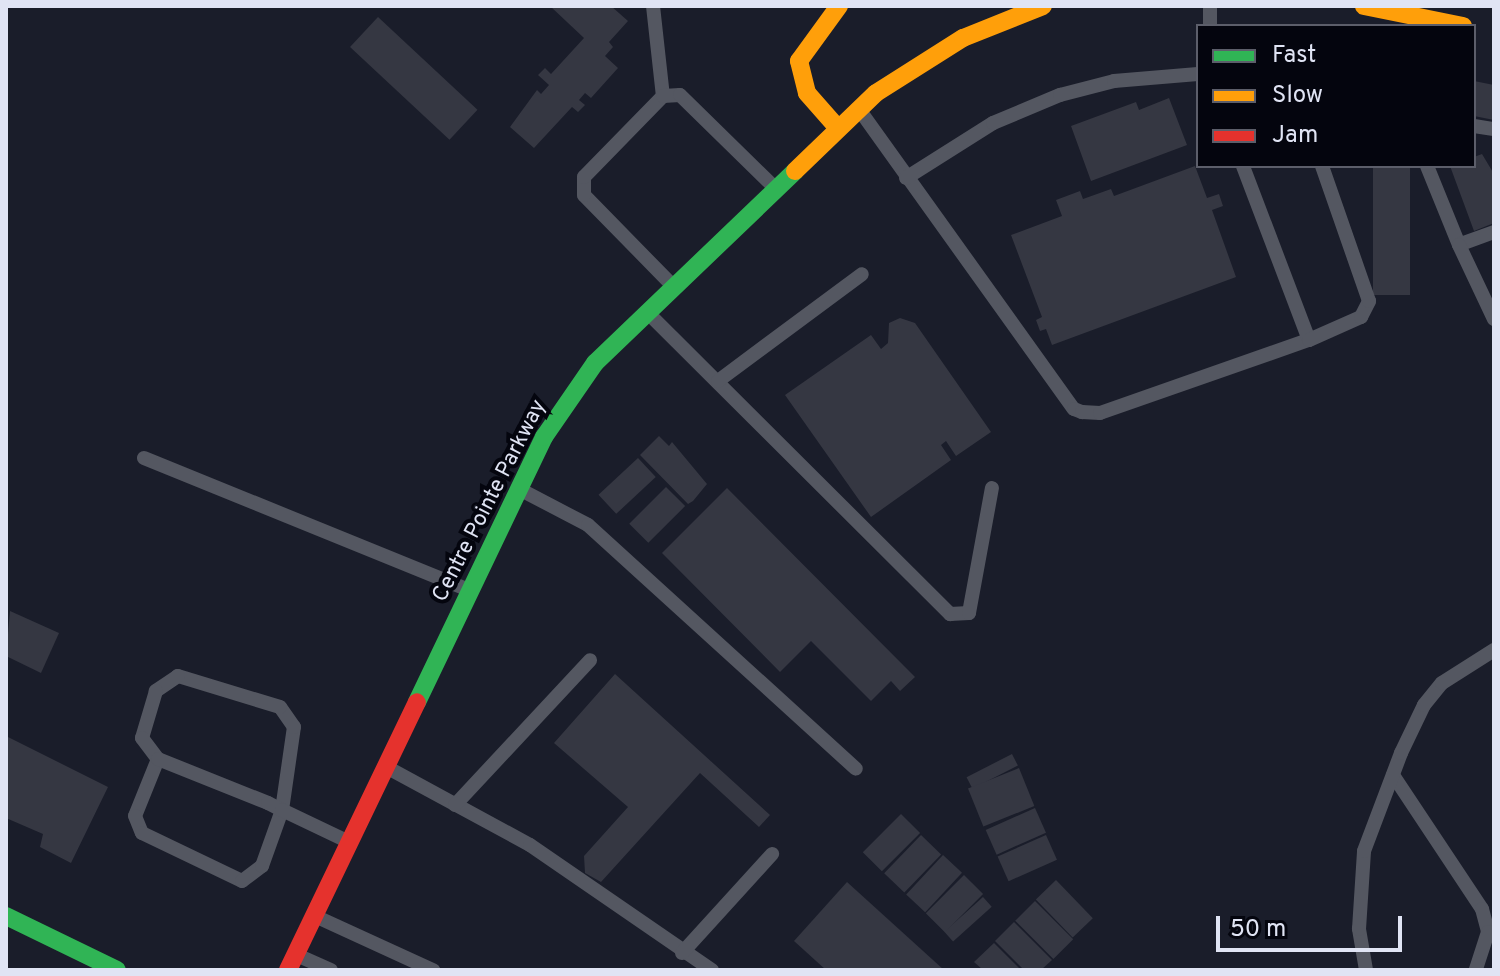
<!DOCTYPE html>
<style>
body{margin:0}
#map{position:relative;width:1500px;height:976px;overflow:hidden;background:#1a1d2a;font-family:Overpass,sans-serif}
div>[style]{position:absolute}
[style*='--x']{left:calc(var(--x)*1px);top:calc(var(--y)*1px);width:calc(var(--w)*1px);rotate:calc(var(--a)*1deg)}
.building>*{inset:0;background:#353742;transform-origin:0 0}
.lane>*{height:14px;margin:-7px;padding:0 7px;transform-origin:7px;border-radius:7px;background:#545761}
.fast>*{height:18px;margin:-9px;padding:0 9px;transform-origin:9px;border-radius:9px;background:#30b455}
.slow>*{height:18px;margin:-9px;padding:0 9px;transform-origin:9px;border-radius:9px;background:#ff9f0a}
.jam>*{height:18px;margin:-9px;padding:0 9px;transform-origin:9px;border-radius:9px;background:#e5322d}
span{translate:-50% -50%;white-space:nowrap;text-align:center;line-height:1.15;-webkit-text-stroke:8px #04050e;paint-order:stroke}
.street-label{font-size:22px;color:#e0e4f4}
.frame{position:absolute;inset:0;border:8px solid #e0e4f4;pointer-events:none}
.legend{position:absolute;left:1196px;top:24px;width:280px;height:144px;box-sizing:border-box;background:#04050e;border:2px solid #5c5e6a;margin:0;padding:10px 14px;list-style:none;font-size:24px;color:#e0e4f4}
.legend li{display:flex;align-items:center;gap:16px;height:40px}
.legend b{width:40px;border:2px solid #5c5e6a}
.scale{position:absolute;left:1216px;top:916px;width:186px;height:36px;box-sizing:border-box;border:4px solid #e0e4f4;border-top:0;padding-left:10px;font-size:24px;line-height:28px;white-space:nowrap;color:#e0e4f4;-webkit-text-stroke:6px #04050e;paint-order:stroke}
</style>
<div id="map">
<div class="building">
<div style="clip-path:polygon(550px 6px,611px 6px,628px 21px,609px 42px,613px 47px,605px 56px,618px 68px,591px 98px,585px 93px,579px 100px,585px 105px,578px 112px,572px 107px,534px 148px,510px 127px,537px 90px,541px 94px,549px 85px,538px 75px,545px 68px,551px 74px,584px 38px)"></div>
<div style="left:378px;top:17px;width:136px;height:41px;rotate:43deg"></div>
<div style="clip-path:polygon(1474px 81px,1494px 85px,1494px 120px,1474px 116px)"></div>
<div style="clip-path:polygon(1169px 98px,1187px 145px,1091px 181px,1071px 126px,1136px 102px,1139px 110px)"></div>
<div style="clip-path:polygon(1482px 154px,1494px 174px,1494px 223px,1474px 231px,1450px 166px,1474px 166px,1474px 157px)"></div>
<div style="clip-path:polygon(1195px 166px,1207px 198px,1219px 194px,1223px 206px,1212px 210px,1236px 277px,1052px 345px,1046px 329px,1040px 331px,1036px 320px,1042px 317px,1011px 235px,1062px 216px,1056px 200px,1080px 191px,1083px 199px,1111px 189px,1114px 196px)"></div>
<div style="left:1373px;top:166px;width:37px;height:129px"></div>
<div style="clip-path:polygon(900px 318px,915px 323px,991px 432px,956px 456px,946px 441px,941px 445px,951px 460px,871px 517px,785px 395px,871px 335px,881px 349px,888px 343px,889px 323px)"></div>
<div style="clip-path:polygon(659px 436px,669px 446px,672px 442px,707px 484px,693px 501px,688px 504px,640px 455px)"></div>
<div style="left:638px;top:458px;width:26px;height:54px;rotate:47deg"></div>
<div style="left:666px;top:487px;width:27px;height:52px;rotate:45deg"></div>
<div style="clip-path:polygon(727px 488px,915px 677px,900px 691px,891px 681px,871px 701px,811px 641px,780px 672px,662px 553px)"></div>
<div style="clip-path:polygon(10px 611px,59px 633px,41px 673px,6px 656px)"></div>
<div style="clip-path:polygon(615px 674px,770px 815px,759px 827px,700px 773px,601px 882px,585px 873px,584px 856px,628px 807px,554px 743px)"></div>
<div style="clip-path:polygon(6px 736px,108px 787px,71px 863px,40px 847px,43px 834px,6px 818px)"></div>
<div style="left:1012px;top:754px;width:13px;height:51px;rotate:63deg"></div>
<div style="left:1019px;top:768px;width:41px;height:55px;rotate:68deg"></div>
<div style="left:1035px;top:808px;width:27px;height:54px;rotate:66deg"></div>
<div style="left:901px;top:814px;width:27px;height:54px;rotate:45deg"></div>
<div style="left:921px;top:835px;width:28px;height:53px;rotate:44deg"></div>
<div style="left:1046px;top:835px;width:27px;height:53px;rotate:66deg"></div>
<div style="left:943px;top:855px;width:26px;height:54px;rotate:43deg"></div>
<div style="left:964px;top:875px;width:27px;height:54px;rotate:45deg"></div>
<div style="left:1056px;top:880px;width:53px;height:28px;rotate:46deg"></div>
<div style="clip-path:polygon(847px 882px,944px 970px,826px 970px,794px 941px)"></div>
<div style="left:983px;top:897px;width:13px;height:52px;rotate:48deg"></div>
<div style="left:1035px;top:901px;width:54px;height:28px;rotate:45deg"></div>
<div style="clip-path:polygon(1014px 922px,1052px 960px,1041px 970px,1024px 970px,995px 941px)"></div>
<div style="clip-path:polygon(994px 943px,1021px 970px,983px 970px,974px 962px)"></div>
</div>
<div class="lane">
<div style="--x:653;--y:6;--w:91;--a:83.7"></div>
<div style="--x:1210;--y:26;--w:20;--a:-90"></div>
<div style="--x:861;--y:112;--w:365;--a:54.4"></div>
<div style="--x:1074;--y:409;--w:9;--a:21"></div>
<div style="--x:1082;--y:412;--w:18;--a:3"></div>
<div style="--x:1100;--y:413;--w:221;--a:-19.3"></div>
<div style="--x:1309;--y:340;--w:186;--a:-110.8"></div>
<div style="--x:1474;--y:126;--w:20;--a:9"></div>
<div style="--x:1427;--y:166;--w:85;--a:67.9"></div>
<div style="--x:906;--y:178;--w:103;--a:-32.3"></div>
<div style="--x:993;--y:123;--w:73;--a:-22.7"></div>
<div style="--x:1060;--y:95;--w:56;--a:-14.5"></div>
<div style="--x:1114;--y:81;--w:84;--a:-4.8"></div>
<div style="--x:1494;--y:232;--w:37;--a:160"></div>
<div style="--x:1459;--y:245;--w:82;--a:64.7"></div>
<div style="--x:673;--y:286;--w:127;--a:-134.4"></div>
<div style="--x:584;--y:195;--w:18;--a:-90"></div>
<div style="--x:584;--y:177;--w:113;--a:-45.7"></div>
<div style="--x:663;--y:96;--w:17;--a:-3"></div>
<div style="--x:680;--y:95;--w:132;--a:44.4"></div>
<div style="--x:650;--y:315;--w:424;--a:44.9"></div>
<div style="--x:950;--y:614;--w:19;--a:-3"></div>
<div style="--x:969;--y:613;--w:127;--a:-79.6"></div>
<div style="--x:1309;--y:340;--w:57;--a:-23.9"></div>
<div style="--x:1361;--y:317;--w:18;--a:-63"></div>
<div style="--x:1369;--y:301;--w:143;--a:-109.2"></div>
<div style="--x:718;--y:381;--w:179;--a:-36.6"></div>
<div style="--x:144;--y:458;--w:348;--a:22.1"></div>
<div style="--x:523;--y:491;--w:73;--a:27.6"></div>
<div style="--x:588;--y:525;--w:362;--a:42.3"></div>
<div style="--x:158;--y:759;--w:61;--a:112"></div>
<div style="--x:135;--y:816;--w:18;--a:68"></div>
<div style="--x:142;--y:833;--w:111;--a:25.6"></div>
<div style="--x:242;--y:881;--w:25;--a:-37"></div>
<div style="--x:262;--y:866;--w:59;--a:-70.3"></div>
<div style="--x:282;--y:810;--w:84;--a:-81.8"></div>
<div style="--x:294;--y:727;--w:24;--a:-125"></div>
<div style="--x:280;--y:707;--w:107;--a:-163.1"></div>
<div style="--x:178;--y:676;--w:27;--a:146"></div>
<div style="--x:156;--y:691;--w:49;--a:106.6"></div>
<div style="--x:142;--y:738;--w:26;--a:53"></div>
<div style="--x:158;--y:759;--w:118;--a:21.8"></div>
<div style="--x:268;--y:803;--w:16;--a:27"></div>
<div style="--x:282;--y:810;--w:72;--a:25.5"></div>
<div style="--x:390;--y:769;--w:159;--a:28.5"></div>
<div style="--x:530;--y:845;--w:221;--a:34.5"></div>
<div style="--x:1393;--y:775;--w:161;--a:56.4"></div>
<div style="--x:1482;--y:909;--w:24;--a:75"></div>
<div style="--x:1488;--y:932;--w:40;--a:108"></div>
<div style="--x:455;--y:805;--w:198;--a:-47"></div>
<div style="--x:317;--y:917;--w:128;--a:24.6"></div>
<div style="--x:682;--y:953;--w:134;--a:-47.7"></div>
<div style="--x:299;--y:956;--w:35;--a:24"></div>
<div style="--x:1366;--y:970;--w:42;--a:-99.7"></div>
<div style="--x:1359;--y:929;--w:78;--a:-86.3"></div>
<div style="--x:1364;--y:851;--w:105;--a:-69.3"></div>
<div style="--x:1401;--y:753;--w:53;--a:-64.4"></div>
<div style="--x:1424;--y:705;--w:28;--a:-51"></div>
<div style="--x:1442;--y:683;--w:62;--a:-32.4"></div>
</div>
<div class="fast">
<div style="--x:417;--y:702;--w:294;--a:-64.4"></div>
<div style="--x:544;--y:437;--w:90;--a:-55.4"></div>
<div style="--x:595;--y:363;--w:277;--a:-43.8"></div>
<div style="--x:6;--y:916;--w:123;--a:25.9"></div>
</div>
<div class="slow">
<div style="--x:1364;--y:6;--w:101;--a:11.4"></div>
<div style="--x:836;--y:126;--w:44;--a:-131.3"></div>
<div style="--x:807;--y:93;--w:33;--a:-104"></div>
<div style="--x:799;--y:61;--w:68;--a:-54"></div>
<div style="--x:795;--y:171;--w:112;--a:-43.9"></div>
<div style="--x:876;--y:93;--w:103;--a:-32.3"></div>
<div style="--x:963;--y:38;--w:86;--a:-21.8"></div>
</div>
<div class="jam">
<div style="--x:288;--y:970;--w:297;--a:-64.3"></div>
</div>
<div class="street-label">
<span style="left:490px;top:501px;rotate:-63deg">Centre Pointe Parkway</span>
</div>
<div class="frame"></div>
<ul class="legend">
<li><b style="height:10px;background:#30b455"></b>Fast</li>
<li><b style="height:10px;background:#ff9f0a"></b>Slow</li>
<li><b style="height:10px;background:#e5322d"></b>Jam</li>
</ul>
<div class="scale">50 m</div>
</div>
